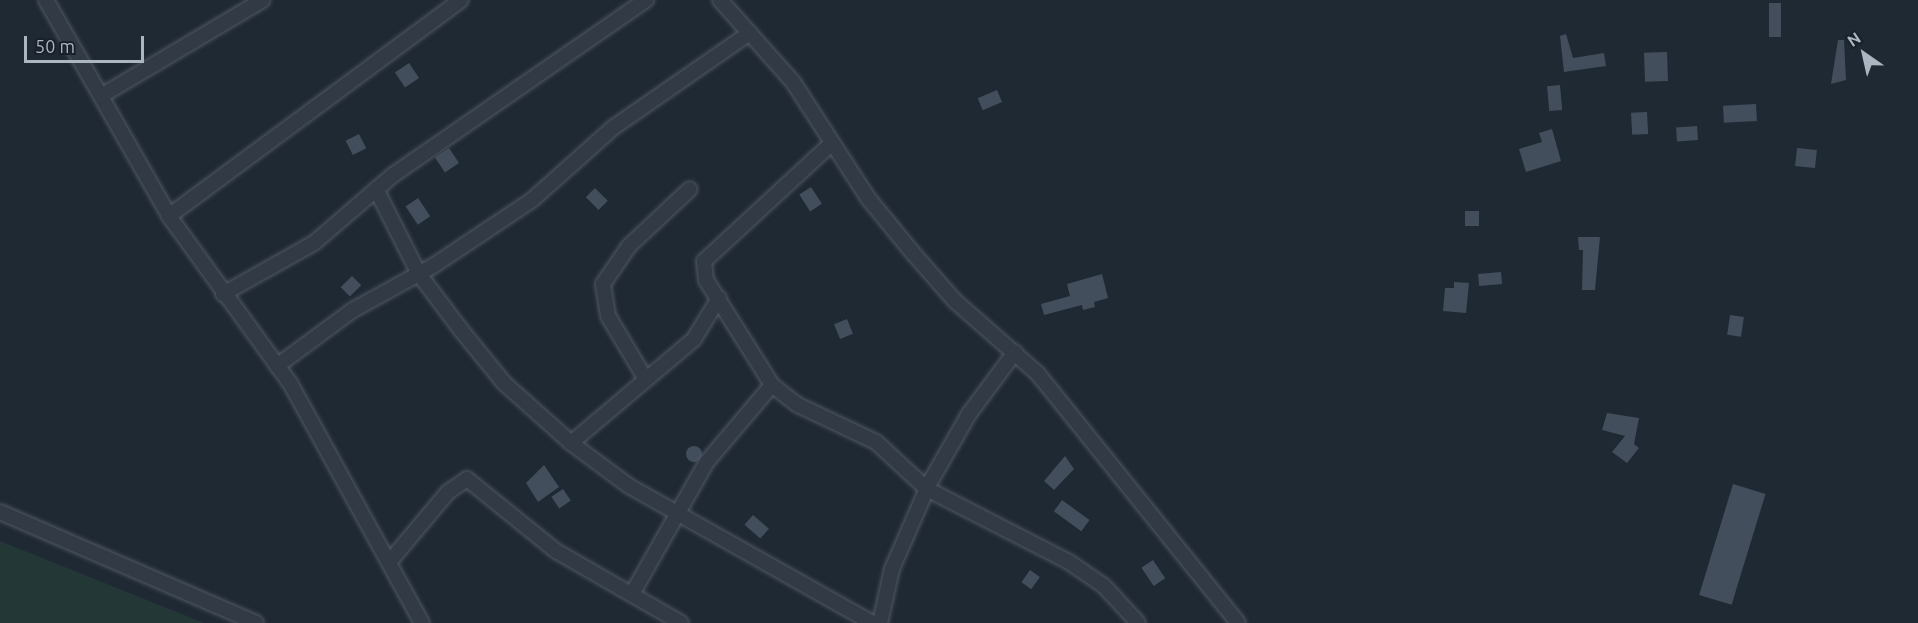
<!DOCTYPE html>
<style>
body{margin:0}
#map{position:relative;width:1918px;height:623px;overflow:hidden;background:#1f2934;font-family:Ubuntu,sans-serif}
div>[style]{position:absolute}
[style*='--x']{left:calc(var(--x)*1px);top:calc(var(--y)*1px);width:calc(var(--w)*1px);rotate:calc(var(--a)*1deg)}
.green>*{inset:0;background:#243737}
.building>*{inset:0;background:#424e5c;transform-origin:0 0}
.round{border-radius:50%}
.roads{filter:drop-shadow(0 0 2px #505863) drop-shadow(0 0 2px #505863)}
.street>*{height:14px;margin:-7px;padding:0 7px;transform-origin:7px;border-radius:7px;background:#323a45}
span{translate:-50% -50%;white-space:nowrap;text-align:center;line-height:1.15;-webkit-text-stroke:6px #182029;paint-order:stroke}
.north{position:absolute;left:1834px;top:24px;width:60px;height:60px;-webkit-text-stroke:4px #182029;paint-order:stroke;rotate:326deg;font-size:16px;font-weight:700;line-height:24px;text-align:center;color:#acb5c2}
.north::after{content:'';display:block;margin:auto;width:21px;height:27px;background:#acb5c2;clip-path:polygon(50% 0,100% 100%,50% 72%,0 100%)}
.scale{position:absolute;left:24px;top:36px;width:120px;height:27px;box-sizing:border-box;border:3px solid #acb5c2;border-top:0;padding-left:8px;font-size:18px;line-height:21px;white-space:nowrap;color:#acb5c2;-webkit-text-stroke:4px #182029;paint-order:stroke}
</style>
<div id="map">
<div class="green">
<div style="clip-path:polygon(0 541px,204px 623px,0 623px)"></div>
</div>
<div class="building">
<div style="left:1769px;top:3px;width:12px;height:34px"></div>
<div style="clip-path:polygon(1566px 34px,1573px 58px,1604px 53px,1606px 66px,1564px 72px,1560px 36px)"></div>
<div style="clip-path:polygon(1838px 40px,1844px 40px,1846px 80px,1831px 84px)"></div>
<div style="left:1667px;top:52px;width:29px;height:23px;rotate:88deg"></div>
<div style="left:409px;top:63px;width:18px;height:17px;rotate:56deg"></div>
<div style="left:1560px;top:85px;width:25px;height:13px;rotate:85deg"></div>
<div style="left:997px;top:90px;width:13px;height:21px;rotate:67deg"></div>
<div style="left:1756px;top:104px;width:17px;height:33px;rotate:87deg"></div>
<div style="left:1647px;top:112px;width:22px;height:16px;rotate:87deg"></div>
<div style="left:1697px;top:126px;width:14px;height:21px;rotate:86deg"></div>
<div style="clip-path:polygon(1552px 129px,1561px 161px,1526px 172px,1519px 149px,1542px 142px,1539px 133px)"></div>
<div style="left:359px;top:134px;width:16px;height:15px;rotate:63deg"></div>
<div style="left:449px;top:148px;width:18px;height:17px;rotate:56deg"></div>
<div style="left:1797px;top:148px;width:20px;height:18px;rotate:6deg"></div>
<div style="left:811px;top:187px;width:20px;height:14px;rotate:57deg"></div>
<div style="left:595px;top:188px;width:18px;height:13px;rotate:45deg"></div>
<div style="left:418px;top:198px;width:22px;height:15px;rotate:56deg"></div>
<div style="left:1465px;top:211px;width:14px;height:15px"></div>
<div style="clip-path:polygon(1578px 237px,1600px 237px,1595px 290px,1582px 290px,1583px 250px,1579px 250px)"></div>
<div style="left:1501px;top:272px;width:12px;height:23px;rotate:85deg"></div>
<div style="clip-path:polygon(1102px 274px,1108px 298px,1094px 302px,1095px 307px,1083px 310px,1082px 305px,1044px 315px,1041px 304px,1070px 296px,1067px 284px)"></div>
<div style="left:352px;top:276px;width:13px;height:16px;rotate:45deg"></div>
<div style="clip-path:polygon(1454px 282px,1469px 283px,1466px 313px,1443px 311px,1445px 288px,1454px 288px)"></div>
<div style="left:1730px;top:315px;width:14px;height:20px;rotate:8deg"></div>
<div style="left:847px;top:319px;width:16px;height:14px;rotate:68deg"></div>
<div style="clip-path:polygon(1607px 413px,1639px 418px,1634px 444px,1639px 448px,1627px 463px,1612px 452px,1625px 436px,1602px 430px)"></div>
<div class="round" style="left:686px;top:446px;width:16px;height:16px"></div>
<div style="clip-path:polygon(1065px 456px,1074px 469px,1054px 490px,1044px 481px)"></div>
<div style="clip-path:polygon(544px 465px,559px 487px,538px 502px,526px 483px)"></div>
<div style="left:1733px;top:484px;width:34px;height:116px;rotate:17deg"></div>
<div style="left:563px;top:489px;width:14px;height:14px;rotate:56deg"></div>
<div style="left:1062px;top:500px;width:34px;height:14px;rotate:36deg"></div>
<div style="left:753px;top:515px;width:21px;height:13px;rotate:41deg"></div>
<div style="left:1153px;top:560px;width:22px;height:14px;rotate:56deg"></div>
<div style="left:1030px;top:570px;width:12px;height:15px;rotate:35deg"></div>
</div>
<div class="roads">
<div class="street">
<div style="--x:46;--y:0;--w:249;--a:60.3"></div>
<div style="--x:169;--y:216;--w:206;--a:54.1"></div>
<div style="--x:290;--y:383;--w:274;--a:61.2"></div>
<div style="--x:720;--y:0;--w:110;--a:48.3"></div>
<div style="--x:793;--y:82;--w:138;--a:57.1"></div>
<div style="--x:868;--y:198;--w:70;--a:50.8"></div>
<div style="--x:912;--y:252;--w:65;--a:48.7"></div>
<div style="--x:955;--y:301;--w:111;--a:41.3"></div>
<div style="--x:1038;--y:374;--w:319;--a:51.2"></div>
<div style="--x:101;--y:96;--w:188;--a:-30.7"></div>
<div style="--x:831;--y:144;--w:173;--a:137.3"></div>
<div style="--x:704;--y:261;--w:19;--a:84"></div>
<div style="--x:706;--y:280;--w:124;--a:57.8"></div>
<div style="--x:772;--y:385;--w:33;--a:38"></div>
<div style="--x:798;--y:405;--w:86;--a:25.4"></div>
<div style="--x:876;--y:442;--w:69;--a:42.7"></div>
<div style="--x:927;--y:489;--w:160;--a:27.2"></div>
<div style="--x:1069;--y:562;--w:42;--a:34.4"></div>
<div style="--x:1104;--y:586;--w:50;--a:47.4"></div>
<div style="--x:376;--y:189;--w:95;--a:63.2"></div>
<div style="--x:419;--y:274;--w:70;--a:53.1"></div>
<div style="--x:461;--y:330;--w:68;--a:50.9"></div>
<div style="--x:504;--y:383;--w:90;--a:41.8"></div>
<div style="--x:571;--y:443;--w:72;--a:36.6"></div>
<div style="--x:629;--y:486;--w:279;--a:29.4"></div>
<div style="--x:169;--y:216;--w:363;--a:-36.5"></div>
<div style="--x:223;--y:294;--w:104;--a:-29.3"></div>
<div style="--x:314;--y:243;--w:104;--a:-40.7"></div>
<div style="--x:393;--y:175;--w:308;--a:-34.7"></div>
<div style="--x:277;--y:366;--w:94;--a:-36.4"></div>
<div style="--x:353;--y:310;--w:91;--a:-28.8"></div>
<div style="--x:433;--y:266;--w:119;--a:-33.7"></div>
<div style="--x:532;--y:200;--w:110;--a:-41.7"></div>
<div style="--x:614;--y:127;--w:165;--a:-34.7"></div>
<div style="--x:645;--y:378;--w:72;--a:-120.8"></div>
<div style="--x:608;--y:316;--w:32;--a:-99"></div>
<div style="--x:603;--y:284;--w:46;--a:-55.6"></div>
<div style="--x:629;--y:246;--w:83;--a:-43.1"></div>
<div style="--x:571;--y:443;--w:161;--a:-40.2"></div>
<div style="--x:694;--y:339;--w:48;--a:-58.6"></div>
<div style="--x:0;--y:512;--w:279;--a:23.4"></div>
<div style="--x:391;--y:560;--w:89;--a:-50"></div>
<div style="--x:448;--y:492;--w:23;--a:-34"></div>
<div style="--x:467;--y:479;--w:114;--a:39"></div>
<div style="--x:556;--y:551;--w:144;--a:29.9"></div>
<div style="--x:632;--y:594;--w:150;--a:-60.5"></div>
<div style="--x:706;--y:463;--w:102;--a:-49.8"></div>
<div style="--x:880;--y:623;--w:55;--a:-77.5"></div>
<div style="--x:892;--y:569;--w:93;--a:-66.5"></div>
<div style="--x:929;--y:484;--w:81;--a:-60.3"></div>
<div style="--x:969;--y:414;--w:77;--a:-53.4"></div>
</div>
</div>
<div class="north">N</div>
<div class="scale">50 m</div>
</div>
